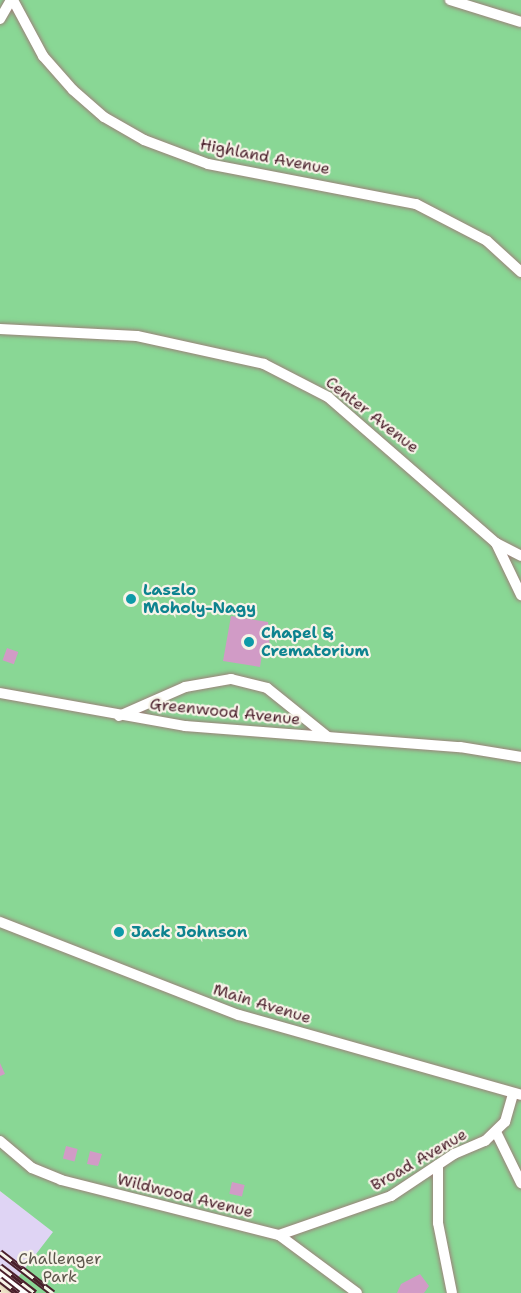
<!DOCTYPE html>
<style>
body{margin:0}
#map{position:relative;width:521px;height:1293px;overflow:hidden;background:#ede5c9;font-family:"Shantell Sans",sans-serif}
div>[style]{position:absolute}
[style*='--x']{left:calc(var(--x)*1px);top:calc(var(--y)*1px);width:calc(var(--w)*1px);rotate:calc(var(--a)*1deg)}
.built>*{inset:0;background:#dfd4f4}
.green>*{inset:0;background:#89d795}
.building>*{inset:0;background:#d19bc6;transform-origin:0 0}
.roads{filter:drop-shadow(0 0 2px #9c827a) drop-shadow(0 0 2px #9c827a)}
.service>*{height:10px;margin:-5px;padding:0 5px;transform-origin:5px;border-radius:5px;background:#fff}
.rail>*{height:7px;margin-top:-3.5px;transform-origin:0;background:repeating-linear-gradient(90deg,#f7f3e8 0 14px,#4a1f2b 0 28px);box-sizing:border-box;border-block:2px solid #4a1f2b}
.dots>*{width:16px;height:16px;translate:-50% -50%;box-sizing:border-box;border:3px solid #f7f3e8;border-radius:50%}
span{translate:-50% -50%;white-space:nowrap;text-align:center;line-height:1.15;-webkit-text-stroke:4.5px #f7f3e8;paint-order:stroke}
.street-label{font-size:16px;color:#4a1f2b}
.culture-label{font-size:16px;color:#0d838f;font-weight:700}
.left{translate:0 -50%;text-align:left}
.park-label{font-size:16px;color:#5d564b}
</style>
<div id="map">
<div class="built">
<div style="clip-path:polygon(0 1191px,54px 1232px,17px 1279px,0 1266px)"></div>
</div>
<div class="green">
<div style="clip-path:polygon(0 0,521px 0,521px 1293px,25px 1293px,13px 1284px,53px 1232px,0 1191px)"></div>
</div>
<div class="building">
<div style="clip-path:polygon(231px 616px,268px 622px,270px 649px,263px 648px,260px 667px,223px 661px)"></div>
<div style="left:7px;top:648px;width:12px;height:13px;rotate:20deg"></div>
<div style="clip-path:polygon(0 1063px,5px 1074px,0 1076px)"></div>
<div style="left:66px;top:1146px;width:12px;height:13px;rotate:14deg"></div>
<div style="clip-path:polygon(90px 1151px,102px 1154px,98px 1166px,87px 1164px)"></div>
<div style="left:232px;top:1182px;width:13px;height:12px;rotate:13deg"></div>
<div style="clip-path:polygon(420px 1274px,429px 1286px,424px 1293px,397px 1293px,401px 1284px)"></div>
</div>
<div class="roads">
<div class="service">
<div style="--x:13;--y:0;--w:64;--a:61.8"></div>
<div style="--x:43;--y:56;--w:45;--a:48.6"></div>
<div style="--x:73;--y:90;--w:41;--a:41.1"></div>
<div style="--x:104;--y:117;--w:46;--a:29.9"></div>
<div style="--x:144;--y:140;--w:68;--a:20.6"></div>
<div style="--x:208;--y:164;--w:212;--a:10.9"></div>
<div style="--x:416;--y:204;--w:80;--a:27.5"></div>
<div style="--x:487;--y:241;--w:46;--a:42.4"></div>
<div style="--x:450;--y:0;--w:74;--a:17.2"></div>
<div style="--x:0;--y:19;--w:22;--a:-60"></div>
<div style="--x:0;--y:329;--w:137;--a:2.9"></div>
<div style="--x:137;--y:336;--w:130;--a:12.4"></div>
<div style="--x:264;--y:364;--w:72;--a:27.3"></div>
<div style="--x:328;--y:397;--w:223;--a:41"></div>
<div style="--x:496;--y:543;--w:28;--a:27"></div>
<div style="--x:496;--y:543;--w:58;--a:64.3"></div>
<div style="--x:0;--y:693;--w:188;--a:10.1"></div>
<div style="--x:185;--y:726;--w:276;--a:4.4"></div>
<div style="--x:460;--y:747;--w:62;--a:9.3"></div>
<div style="--x:119;--y:716;--w:72;--a:-23.7"></div>
<div style="--x:185;--y:687;--w:47;--a:-9.9"></div>
<div style="--x:231;--y:679;--w:37;--a:14"></div>
<div style="--x:267;--y:688;--w:78;--a:38.8"></div>
<div style="--x:0;--y:922;--w:256;--a:21.3"></div>
<div style="--x:239;--y:1015;--w:293;--a:15.8"></div>
<div style="--x:497;--y:1134;--w:55;--a:63.9"></div>
<div style="--x:0;--y:1141;--w:42;--a:40.2"></div>
<div style="--x:32;--y:1168;--w:31;--a:22"></div>
<div style="--x:61;--y:1180;--w:225;--a:14.2"></div>
<div style="--x:279;--y:1235;--w:97;--a:36.6"></div>
<div style="--x:438;--y:1165;--w:58;--a:90"></div>
<div style="--x:438;--y:1223;--w:71;--a:78.7"></div>
<div style="--x:279;--y:1235;--w:119;--a:-19.2"></div>
<div style="--x:391;--y:1196;--w:76;--a:-33.7"></div>
<div style="--x:454;--y:1154;--w:34;--a:-23"></div>
<div style="--x:485;--y:1141;--w:28;--a:-44"></div>
<div style="--x:505;--y:1122;--w:29;--a:-74"></div>
<div style="--x:0;--y:1274;--w:31;--a:37"></div>
</div>
</div>
<div class="rail">
<div style="--x:0;--y:1252;--w:67;--a:37.7"></div>
<div style="--x:0;--y:1266;--w:44;--a:37.6"></div>
<div style="--x:0;--y:1279;--w:23;--a:38"></div>
<div style="--x:0;--y:1293;--w:1;--a:0"></div>
</div>
<div class="dots">
<div style="left:131px;top:599px;background:#0f9aa8"></div>
<div style="left:249px;top:642px;background:#0f9aa8"></div>
<div style="left:119px;top:932px;background:#0f9aa8"></div>
</div>
<div class="street-label">
<span style="left:265px;top:157px;rotate:11deg">Highland Avenue</span>
<span style="left:372px;top:415px;rotate:38deg">Center Avenue</span>
<span style="left:225px;top:712px;rotate:6deg">Greenwood Avenue</span>
<span style="left:262px;top:1004px;rotate:17deg">Main Avenue</span>
<span style="left:419px;top:1160px;rotate:-30deg">Broad Avenue</span>
<span style="left:185px;top:1196px;rotate:14deg">Wildwood Avenue</span>
</div>
<div class="culture-label">
<span class="left" style="left:143px;top:599px">Laszlo<br>Moholy-Nagy</span>
<span class="left" style="left:261px;top:642px">Chapel &amp;<br>Crematorium</span>
<span class="left" style="left:131px;top:932px">Jack Johnson</span>
</div>
<div class="park-label">
<span style="left:60px;top:1268px">Challenger<br>Park</span>
</div>
</div>
